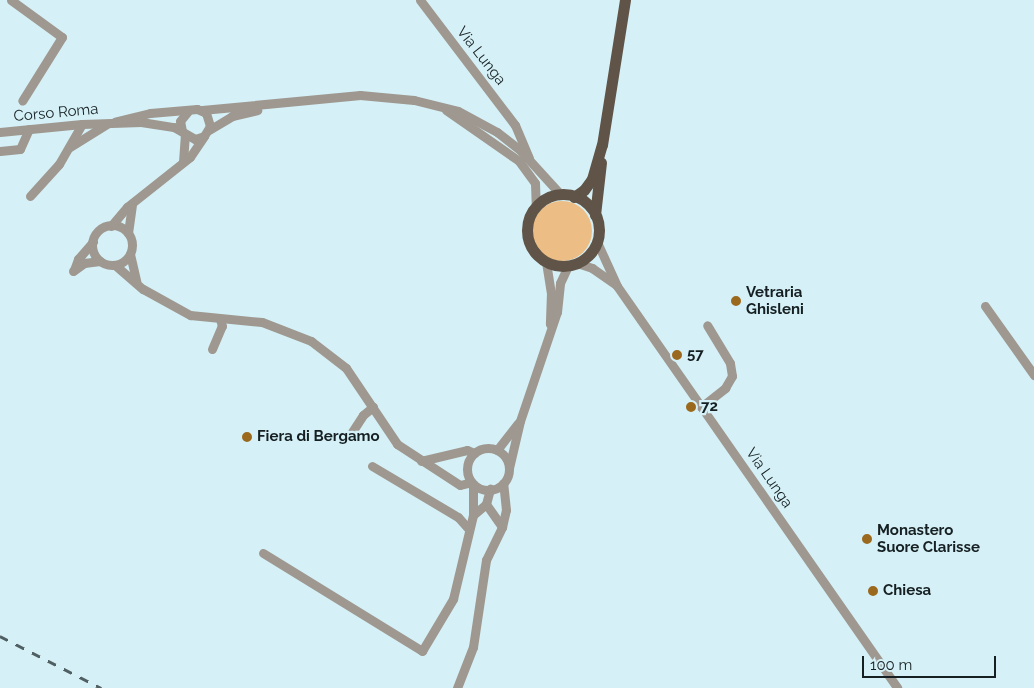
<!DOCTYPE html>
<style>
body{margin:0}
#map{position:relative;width:1034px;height:688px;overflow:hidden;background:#d5f0f6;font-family:Raleway,sans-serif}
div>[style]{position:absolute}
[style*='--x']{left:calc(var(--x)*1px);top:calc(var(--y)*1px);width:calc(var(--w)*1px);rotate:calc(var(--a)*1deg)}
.green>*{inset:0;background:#ecbe85}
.round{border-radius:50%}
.minor>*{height:9px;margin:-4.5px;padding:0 4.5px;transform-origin:4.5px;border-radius:4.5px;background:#9e9890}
.minor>.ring{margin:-4.5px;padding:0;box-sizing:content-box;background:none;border:9px solid #9e9890;border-radius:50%}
.major>*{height:11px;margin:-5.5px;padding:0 5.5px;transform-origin:5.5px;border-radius:5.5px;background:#5f5447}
.major>.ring{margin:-5.5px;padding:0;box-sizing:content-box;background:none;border:11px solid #5f5447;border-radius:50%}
.rail>*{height:2.5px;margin-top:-1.25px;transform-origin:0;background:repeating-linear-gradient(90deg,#505f62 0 9px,transparent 0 18px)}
.dots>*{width:14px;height:14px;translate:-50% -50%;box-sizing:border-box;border:2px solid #d5f0f6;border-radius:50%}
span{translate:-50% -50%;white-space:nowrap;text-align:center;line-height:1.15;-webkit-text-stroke:4.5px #d5f0f6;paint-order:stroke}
.street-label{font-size:15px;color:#162022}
.poi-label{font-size:15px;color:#162022;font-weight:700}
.left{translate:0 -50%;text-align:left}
.scale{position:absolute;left:862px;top:656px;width:134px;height:22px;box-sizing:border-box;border:2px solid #162022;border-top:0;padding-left:6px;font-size:15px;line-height:18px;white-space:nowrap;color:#162022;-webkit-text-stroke:4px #d5f0f6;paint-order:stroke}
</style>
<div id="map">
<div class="green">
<div class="round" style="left:532px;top:201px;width:60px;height:60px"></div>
</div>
<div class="minor">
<div style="--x:11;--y:0;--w:63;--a:36"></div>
<div style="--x:62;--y:37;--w:75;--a:122"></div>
<div style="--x:420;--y:0;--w:157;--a:52.8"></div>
<div style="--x:515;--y:125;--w:36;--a:67"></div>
<div style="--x:202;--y:110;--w:159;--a:-5.4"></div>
<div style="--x:360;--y:95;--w:54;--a:5.3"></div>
<div style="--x:414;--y:100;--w:45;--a:14"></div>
<div style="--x:458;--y:111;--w:44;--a:28.3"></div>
<div style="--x:497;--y:132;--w:31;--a:38"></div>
<div style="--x:521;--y:151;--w:59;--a:47.7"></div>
<div style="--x:446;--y:110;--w:89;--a:34.9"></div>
<div style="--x:519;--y:161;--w:27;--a:54"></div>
<div style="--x:535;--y:183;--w:23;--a:88"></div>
<div style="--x:209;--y:130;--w:27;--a:-31"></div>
<div style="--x:232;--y:116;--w:26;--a:-13"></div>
<div style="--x:182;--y:131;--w:10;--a:-101"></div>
<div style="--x:180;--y:121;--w:14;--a:-51"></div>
<div style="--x:0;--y:132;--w:82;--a:-5.6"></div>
<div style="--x:82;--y:124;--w:59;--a:-1.9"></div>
<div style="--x:141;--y:122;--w:33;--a:9"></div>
<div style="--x:174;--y:127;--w:24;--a:30"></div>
<div style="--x:195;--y:139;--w:9;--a:-18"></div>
<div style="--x:204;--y:136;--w:12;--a:-59"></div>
<div style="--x:210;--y:126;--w:14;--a:-107"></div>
<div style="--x:206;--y:113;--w:10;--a:-156"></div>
<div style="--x:197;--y:109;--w:47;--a:175.1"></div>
<div style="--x:150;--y:113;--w:36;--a:166"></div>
<div style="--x:70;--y:147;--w:44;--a:-31.9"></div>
<div style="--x:0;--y:151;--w:20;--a:-6"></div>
<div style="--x:20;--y:149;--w:22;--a:-66"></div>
<div style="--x:183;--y:162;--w:26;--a:-86"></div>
<div style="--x:30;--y:196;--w:43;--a:-47.8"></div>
<div style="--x:59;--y:164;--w:46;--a:-60.1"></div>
<div class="ring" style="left:92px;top:225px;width:31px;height:31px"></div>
<div style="--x:111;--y:226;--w:25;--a:-50"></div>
<div style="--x:127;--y:207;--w:80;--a:-38.4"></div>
<div style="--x:190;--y:157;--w:25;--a:-56"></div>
<div style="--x:128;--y:233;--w:28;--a:-82"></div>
<div style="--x:597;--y:242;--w:48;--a:65.6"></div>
<div style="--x:617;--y:286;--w:490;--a:55.1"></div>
<div style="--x:130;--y:254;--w:28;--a:77"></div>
<div style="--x:546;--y:262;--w:30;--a:81"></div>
<div style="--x:551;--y:292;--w:32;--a:92"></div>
<div style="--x:577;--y:263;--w:16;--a:18"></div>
<div style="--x:592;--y:268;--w:29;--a:35"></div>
<div style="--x:115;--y:265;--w:37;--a:41"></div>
<div style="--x:143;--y:289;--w:54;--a:29"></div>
<div style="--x:190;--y:315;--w:72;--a:5.6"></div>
<div style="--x:262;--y:322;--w:53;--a:21.2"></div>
<div style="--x:311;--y:341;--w:44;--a:37.6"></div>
<div style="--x:346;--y:368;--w:92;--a:56.1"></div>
<div style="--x:397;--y:444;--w:75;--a:33.1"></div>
<div style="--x:460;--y:485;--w:12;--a:-14"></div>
<div style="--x:74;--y:270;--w:12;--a:-70"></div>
<div style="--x:78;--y:259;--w:23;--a:-49"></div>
<div style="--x:73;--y:271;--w:14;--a:-36"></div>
<div style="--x:84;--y:263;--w:16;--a:-7"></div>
<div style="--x:985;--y:306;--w:85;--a:54.6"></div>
<div style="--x:212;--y:349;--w:25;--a:-67"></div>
<div style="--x:222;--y:326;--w:7;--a:-106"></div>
<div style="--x:701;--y:407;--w:31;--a:-38"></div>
<div style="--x:725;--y:388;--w:14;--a:-60"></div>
<div style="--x:732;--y:376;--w:13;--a:-99"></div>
<div style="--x:730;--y:363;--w:44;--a:-121.2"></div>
<div style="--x:352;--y:432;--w:20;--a:-57"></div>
<div style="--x:363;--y:415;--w:13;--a:-39"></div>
<div class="ring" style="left:467px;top:448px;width:33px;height:33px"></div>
<div style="--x:497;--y:450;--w:34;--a:-52"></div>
<div style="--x:421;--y:461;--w:47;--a:-13.4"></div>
<div style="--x:467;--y:450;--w:8;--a:23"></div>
<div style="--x:372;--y:466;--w:100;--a:30.7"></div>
<div style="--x:458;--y:517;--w:15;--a:48"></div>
<div style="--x:509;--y:468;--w:48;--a:-76.8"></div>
<div style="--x:520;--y:421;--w:115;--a:-71.3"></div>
<div style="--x:557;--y:312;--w:29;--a:-84"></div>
<div style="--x:560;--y:283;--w:19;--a:-65"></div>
<div style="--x:486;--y:504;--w:28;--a:55"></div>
<div style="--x:473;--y:515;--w:17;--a:-40"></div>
<div style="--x:486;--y:504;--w:16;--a:-75"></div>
<div style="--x:263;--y:553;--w:187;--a:31.6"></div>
<div style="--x:422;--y:651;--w:61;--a:-59.2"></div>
<div style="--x:453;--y:599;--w:86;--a:-76.6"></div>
<div style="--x:473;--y:515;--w:31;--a:-90"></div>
<div style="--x:457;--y:688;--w:44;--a:-68.7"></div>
<div style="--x:473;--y:647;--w:88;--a:-81.5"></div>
<div style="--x:486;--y:560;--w:37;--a:-64"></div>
<div style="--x:502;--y:527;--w:17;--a:-77"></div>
<div style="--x:506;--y:510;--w:27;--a:-96"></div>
</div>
<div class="major">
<div class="ring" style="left:527px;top:194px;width:61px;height:61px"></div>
<div style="--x:574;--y:197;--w:12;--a:-35"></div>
<div style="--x:584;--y:190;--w:14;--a:-54"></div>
<div style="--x:592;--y:179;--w:35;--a:-74"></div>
<div style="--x:602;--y:145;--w:147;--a:-81"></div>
<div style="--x:595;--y:215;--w:53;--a:-83.5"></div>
</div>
<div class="rail">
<div style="--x:0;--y:636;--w:114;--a:27.2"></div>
</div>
<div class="dots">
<div style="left:736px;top:301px;background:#9b691d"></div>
<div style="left:677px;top:355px;background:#9b691d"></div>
<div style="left:691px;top:407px;background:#9b691d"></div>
<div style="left:247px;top:437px;background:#9b691d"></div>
<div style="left:867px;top:539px;background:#9b691d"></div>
<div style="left:873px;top:591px;background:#9b691d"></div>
</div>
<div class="street-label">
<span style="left:481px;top:56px;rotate:52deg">Via Lunga</span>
<span style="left:56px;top:113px;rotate:-5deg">Corso Roma</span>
<span style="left:769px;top:478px;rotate:55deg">Via Lunga</span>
</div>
<div class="poi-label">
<span class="left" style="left:746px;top:301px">Vetraria<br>Ghisleni</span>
<span class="left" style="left:687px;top:355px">57</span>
<span class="left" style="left:701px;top:407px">72</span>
<span class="left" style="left:257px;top:437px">Fiera di Bergamo</span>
<span class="left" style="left:877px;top:539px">Monastero<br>Suore Clarisse</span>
<span class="left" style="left:883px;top:591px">Chiesa</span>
</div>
<div class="scale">100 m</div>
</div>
